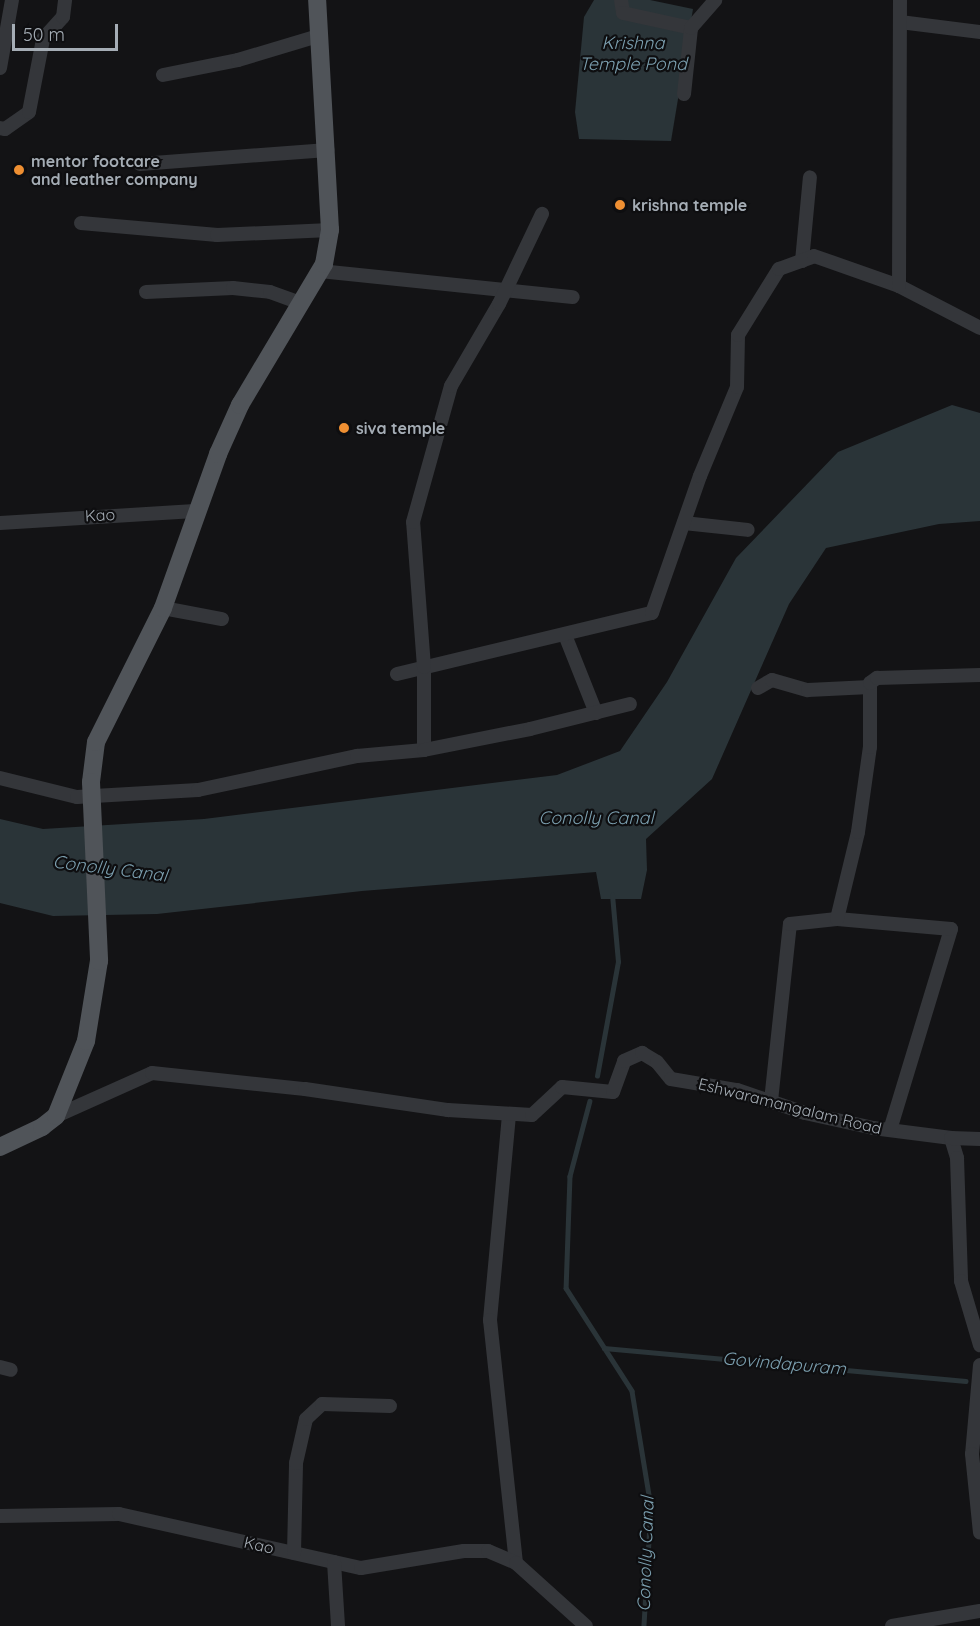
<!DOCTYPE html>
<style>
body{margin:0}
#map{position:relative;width:980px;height:1626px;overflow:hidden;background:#131315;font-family:Quicksand,sans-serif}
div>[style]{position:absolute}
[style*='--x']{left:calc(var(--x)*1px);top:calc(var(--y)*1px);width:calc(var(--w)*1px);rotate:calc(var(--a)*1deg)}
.water>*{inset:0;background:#2a3438}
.stream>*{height:4.5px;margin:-2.25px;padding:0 2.25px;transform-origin:2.25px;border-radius:2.25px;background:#2a3438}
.minor>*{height:14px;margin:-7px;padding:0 7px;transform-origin:7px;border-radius:7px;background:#34363a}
.major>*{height:18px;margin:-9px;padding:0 9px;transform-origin:9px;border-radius:9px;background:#505459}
.major-bridge>*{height:18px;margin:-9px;padding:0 9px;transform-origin:9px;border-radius:9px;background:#505459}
.dots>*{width:16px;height:16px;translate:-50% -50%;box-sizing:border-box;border:3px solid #0e0e10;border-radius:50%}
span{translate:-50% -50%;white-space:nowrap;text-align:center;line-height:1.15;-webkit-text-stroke:4.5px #0e0e10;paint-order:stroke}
.poi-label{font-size:16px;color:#a5adb5;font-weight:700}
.left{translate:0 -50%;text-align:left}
.street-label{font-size:16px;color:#a5adb5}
.water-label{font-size:18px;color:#7ca0b0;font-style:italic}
.scale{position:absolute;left:12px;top:24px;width:106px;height:27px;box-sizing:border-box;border:3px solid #a5adb5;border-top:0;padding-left:8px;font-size:18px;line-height:21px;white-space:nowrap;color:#a5adb5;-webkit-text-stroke:4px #0e0e10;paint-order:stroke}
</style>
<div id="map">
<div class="water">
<div style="clip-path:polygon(594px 0,650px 0,693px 9px,671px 141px,579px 139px,575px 112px,584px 17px)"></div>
<div style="clip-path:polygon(952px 405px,980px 413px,980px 521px,939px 524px,826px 548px,789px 604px,712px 779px,646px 839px,647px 870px,641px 899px,601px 899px,596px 872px,362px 891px,157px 914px,53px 916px,0 903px,0 819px,43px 829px,204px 819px,557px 775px,620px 751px,667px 682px,736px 558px,838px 452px)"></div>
</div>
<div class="stream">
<div style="--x:597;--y:1076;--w:116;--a:-79.6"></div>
<div style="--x:618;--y:962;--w:67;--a:-95.1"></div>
<div style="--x:590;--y:1101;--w:78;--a:104.9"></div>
<div style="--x:570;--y:1176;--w:112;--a:92"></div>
<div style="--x:566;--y:1288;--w:122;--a:57.3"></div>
<div style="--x:632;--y:1391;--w:118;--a:80.7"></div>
<div style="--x:651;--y:1507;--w:119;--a:93.4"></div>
<div style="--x:604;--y:1348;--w:363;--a:5.2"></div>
</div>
<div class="minor">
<div style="--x:621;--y:0;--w:13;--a:81"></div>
<div style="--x:623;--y:13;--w:70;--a:12.4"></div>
<div style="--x:900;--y:22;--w:81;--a:7.1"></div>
<div style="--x:0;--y:68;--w:69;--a:-80"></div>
<div style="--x:163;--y:75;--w:76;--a:-11.3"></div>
<div style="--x:238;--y:60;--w:84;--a:-16.7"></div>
<div style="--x:684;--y:94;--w:66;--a:-83.9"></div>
<div style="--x:691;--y:28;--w:37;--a:-49"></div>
<div style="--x:0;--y:128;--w:5;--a:11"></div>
<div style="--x:5;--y:129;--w:29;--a:-35"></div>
<div style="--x:29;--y:112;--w:74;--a:-79.1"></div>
<div style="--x:43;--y:39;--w:30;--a:-48"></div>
<div style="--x:63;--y:17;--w:17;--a:-83"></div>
<div style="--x:140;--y:164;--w:188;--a:-4.3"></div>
<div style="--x:81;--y:223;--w:137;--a:5"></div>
<div style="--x:217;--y:235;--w:113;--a:-2.5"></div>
<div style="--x:802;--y:261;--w:84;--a:-84.6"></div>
<div style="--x:320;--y:271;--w:254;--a:5.9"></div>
<div style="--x:899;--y:286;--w:91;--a:27.4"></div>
<div style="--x:146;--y:292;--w:87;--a:-2.6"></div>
<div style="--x:233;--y:288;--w:37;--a:6"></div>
<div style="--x:270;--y:292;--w:32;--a:20"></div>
<div style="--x:0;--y:523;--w:199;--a:-3.5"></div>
<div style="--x:684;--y:523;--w:64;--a:6.2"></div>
<div style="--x:163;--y:608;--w:60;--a:10.6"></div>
<div style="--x:565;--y:635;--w:84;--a:68.3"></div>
<div style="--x:397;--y:674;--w:262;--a:-13.5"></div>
<div style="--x:652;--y:613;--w:145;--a:-70.7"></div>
<div style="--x:700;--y:476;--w:96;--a:-67.4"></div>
<div style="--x:737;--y:387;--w:52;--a:-88.9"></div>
<div style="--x:738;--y:335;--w:78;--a:-58.2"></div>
<div style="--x:779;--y:269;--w:37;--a:-20"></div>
<div style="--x:814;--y:256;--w:90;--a:19.4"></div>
<div style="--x:899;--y:286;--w:286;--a:-89.8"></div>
<div style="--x:758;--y:688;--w:16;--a:-30"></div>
<div style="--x:772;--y:680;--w:37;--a:16"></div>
<div style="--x:808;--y:690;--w:62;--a:-2.8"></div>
<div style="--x:424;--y:750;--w:83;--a:-90"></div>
<div style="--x:424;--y:667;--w:145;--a:-94.3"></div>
<div style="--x:413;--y:522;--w:141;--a:-74.4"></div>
<div style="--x:451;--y:386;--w:95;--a:-59.7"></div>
<div style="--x:499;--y:304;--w:100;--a:-64.5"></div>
<div style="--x:0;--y:778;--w:79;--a:13.9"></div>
<div style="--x:77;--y:797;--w:121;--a:-3.3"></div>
<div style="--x:198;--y:790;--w:163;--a:-12.1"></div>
<div style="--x:357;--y:756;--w:67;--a:-5.1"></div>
<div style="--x:424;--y:750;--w:108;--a:-11.2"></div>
<div style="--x:530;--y:729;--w:103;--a:-14"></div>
<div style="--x:771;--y:1101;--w:178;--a:-83.9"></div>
<div style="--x:790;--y:924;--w:47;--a:-6.1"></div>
<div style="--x:509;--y:1115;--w:206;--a:95.3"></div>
<div style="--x:490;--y:1320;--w:244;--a:83.9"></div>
<div style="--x:56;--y:1116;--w:105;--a:-24.1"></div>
<div style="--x:152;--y:1073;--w:154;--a:6"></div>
<div style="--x:305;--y:1089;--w:145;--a:8.4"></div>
<div style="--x:448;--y:1110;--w:84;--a:3.4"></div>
<div style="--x:532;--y:1115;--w:41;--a:-43"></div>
<div style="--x:562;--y:1087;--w:51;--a:5.6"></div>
<div style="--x:613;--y:1092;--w:33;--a:-70"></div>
<div style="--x:624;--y:1061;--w:20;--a:-24"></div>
<div style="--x:642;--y:1053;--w:17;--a:31"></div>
<div style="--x:657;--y:1062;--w:22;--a:51"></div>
<div style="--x:671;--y:1079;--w:67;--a:9.5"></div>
<div style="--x:737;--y:1090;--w:72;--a:18.7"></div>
<div style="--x:805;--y:1113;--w:70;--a:12.4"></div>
<div style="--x:873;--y:1128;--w:79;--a:7.3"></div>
<div style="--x:951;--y:1138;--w:21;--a:73"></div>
<div style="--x:957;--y:1158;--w:123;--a:88.1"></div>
<div style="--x:961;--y:1281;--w:67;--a:73.5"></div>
<div style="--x:890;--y:1130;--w:210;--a:-73.1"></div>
<div style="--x:951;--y:929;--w:114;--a:-175"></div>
<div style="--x:837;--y:919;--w:89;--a:-76.4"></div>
<div style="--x:858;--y:832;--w:86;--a:-82"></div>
<div style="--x:870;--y:747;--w:64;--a:-90"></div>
<div style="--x:870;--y:683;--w:9;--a:-36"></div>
<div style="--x:877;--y:678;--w:103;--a:-1.7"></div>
<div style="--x:951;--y:1138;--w:29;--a:2"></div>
<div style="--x:980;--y:1365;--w:89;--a:95.1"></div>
<div style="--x:972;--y:1454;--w:79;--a:84.2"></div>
<div style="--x:0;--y:1367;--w:11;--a:15"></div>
<div style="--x:0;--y:1516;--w:119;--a:-1"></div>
<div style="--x:119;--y:1514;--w:248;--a:12.6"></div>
<div style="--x:361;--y:1568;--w:104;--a:-9.4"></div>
<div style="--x:464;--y:1551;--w:24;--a:0"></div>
<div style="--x:488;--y:1551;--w:30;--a:23"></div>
<div style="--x:516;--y:1563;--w:94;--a:42"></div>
<div style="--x:294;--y:1553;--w:90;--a:-88.7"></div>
<div style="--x:296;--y:1463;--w:45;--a:-77.2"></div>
<div style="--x:306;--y:1419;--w:22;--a:-43"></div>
<div style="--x:322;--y:1404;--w:68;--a:1.7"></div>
<div style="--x:334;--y:1562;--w:64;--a:86.4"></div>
<div style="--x:892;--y:1626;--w:89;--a:-9.7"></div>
</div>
<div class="major">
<div style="--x:91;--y:782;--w:40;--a:-82.9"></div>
<div style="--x:96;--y:742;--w:150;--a:-63.4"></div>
<div style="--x:163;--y:608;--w:164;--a:-70.3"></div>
<div style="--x:218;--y:454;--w:54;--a:-65.8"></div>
<div style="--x:240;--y:405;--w:164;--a:-59.2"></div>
<div style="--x:324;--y:264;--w:35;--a:-80"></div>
<div style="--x:330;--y:230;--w:230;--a:-93.2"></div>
<div style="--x:0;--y:1147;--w:47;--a:-25.5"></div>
<div style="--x:42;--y:1127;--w:18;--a:-38"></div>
<div style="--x:56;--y:1116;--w:81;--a:-68.2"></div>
<div style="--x:86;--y:1041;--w:81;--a:-80.8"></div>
</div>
<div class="major-bridge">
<div style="--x:91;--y:782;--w:179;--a:87.4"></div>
</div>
<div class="dots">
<div style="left:19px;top:170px;background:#ee8f32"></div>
<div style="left:620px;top:205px;background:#ee8f32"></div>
<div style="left:344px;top:428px;background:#ee8f32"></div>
</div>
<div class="poi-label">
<span class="left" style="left:31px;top:170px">mentor footcare<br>and leather company</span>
<span class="left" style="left:632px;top:205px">krishna temple</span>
<span class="left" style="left:356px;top:428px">siva temple</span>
</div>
<div class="street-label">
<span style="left:100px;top:515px;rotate:-3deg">Kao</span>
<span style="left:790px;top:1106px;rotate:14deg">Eshwaramangalam Road</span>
<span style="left:259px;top:1545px;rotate:13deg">Kao</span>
</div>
<div class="water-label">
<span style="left:633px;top:54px">Krishna<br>Temple Pond</span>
<span style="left:596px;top:818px">Conolly Canal</span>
<span style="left:110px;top:869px;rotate:7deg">Conolly Canal</span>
<span style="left:784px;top:1364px;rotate:5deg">Govindapuram</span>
<span style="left:646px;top:1554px;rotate:-88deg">Conolly Canal</span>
</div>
<div class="scale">50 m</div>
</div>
